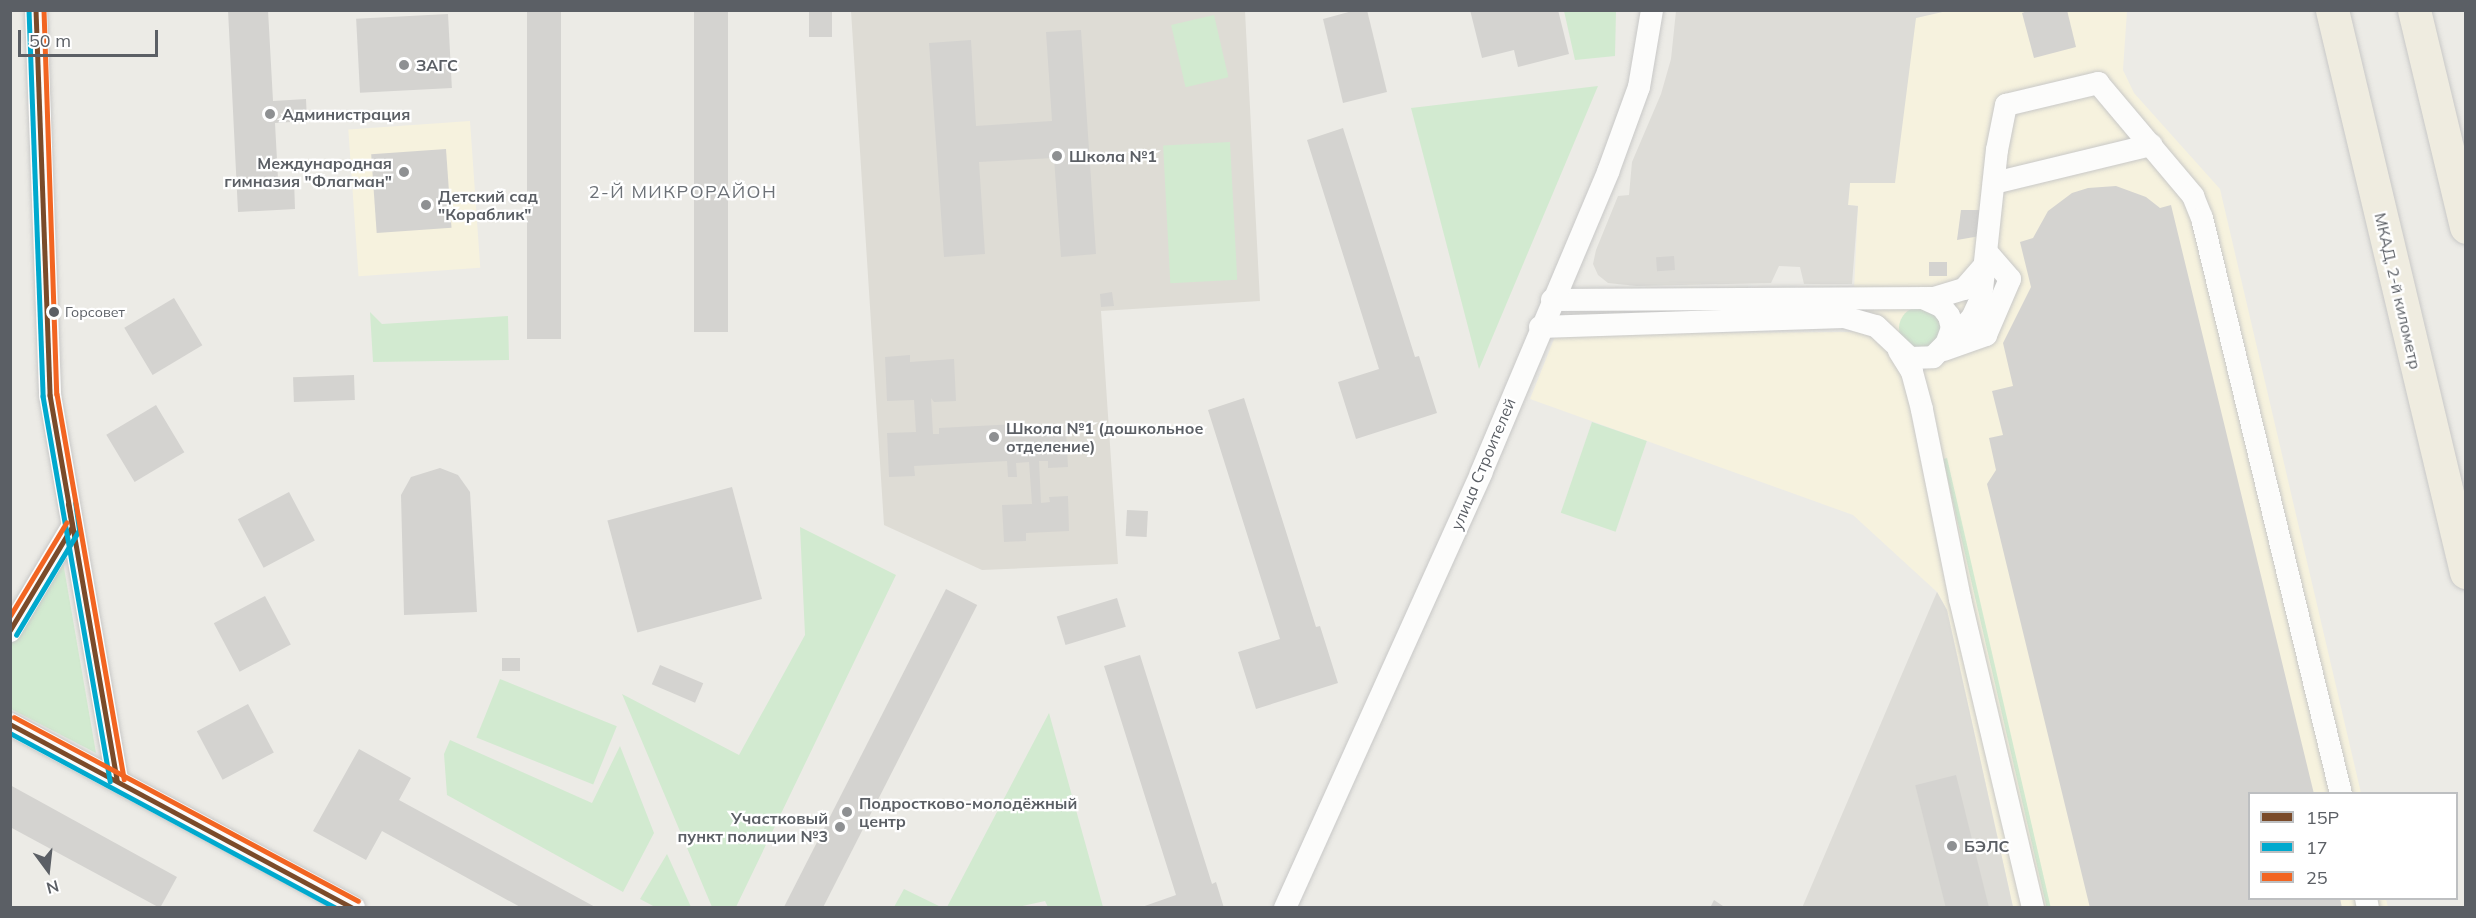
<!DOCTYPE html>
<meta charset="utf-8">
<style>
body{margin:0}
#map{position:relative;width:2476px;height:918px;overflow:hidden;background:#ecebe6;font-family:Mulish,sans-serif}
div>[style]{position:absolute}
[style*='--x']{left:calc(var(--x)*1px);top:calc(var(--y)*1px);width:calc(var(--w)*1px);rotate:calc(var(--a)*1deg)}
.commercial>*{inset:0;background:#f6f2de;transform-origin:0 0}
.industrial>*{inset:0;background:#dddcd7}
.education>*{inset:0;background:#dedcd5}
.green>*{inset:0;background:#d2ead0;transform-origin:0 0}
.round{border-radius:50%}
.building>*{inset:0;background:#d4d3d0;transform-origin:0 0}
.roads{filter:drop-shadow(0 0 2px #c8c8c7) drop-shadow(0 0 2px #c8c8c7)}
.minor>*{height:22px;margin:-11px;padding:0 11px;transform-origin:11px;border-radius:11px;background:#fcfcfb}
.highway>*{height:33px;margin:-16.5px;padding:0 16.5px;transform-origin:16.5px;border-radius:16.5px;background:#efece0}
.bus-1>*{height:4.5px;margin:-2.25px;padding:0 2.25px;transform-origin:2.25px;border-radius:2.25px;background:#7a4b2a}
.bus-2>*{height:4.5px;margin:-2.25px;padding:0 2.25px;transform-origin:2.25px;border-radius:2.25px;background:#00a9ce}
.bus-3>*{height:4.5px;margin:-2.25px;padding:0 2.25px;transform-origin:2.25px;border-radius:2.25px;background:#f26522}
.dots>*{width:16px;height:16px;translate:-50% -50%;box-sizing:border-box;border:3px solid #fff;border-radius:50%}
span{translate:-50% -50%;white-space:nowrap;text-align:center;line-height:1.15;-webkit-text-stroke:4.5px #fff;paint-order:stroke}
.bus-label{font-size:14px;color:#5b5f65}
.left{translate:0 -50%;text-align:left}
.poi-label{font-size:16px;color:#5b5f65;font-weight:700}
.right{translate:-100% -50%;text-align:right}
.street-label{font-size:16px;color:#5b5f65}
.neighbourhood-label{font-size:18px;color:#6c7177;letter-spacing:1.5px}
.frame{position:absolute;inset:0;border:12px solid #5b5f65;pointer-events:none}
.legend{position:absolute;left:2248px;top:792px;width:210px;height:108px;box-sizing:border-box;background:#fff;border:2px solid #bdbfc1;margin:0;padding:8px 10px;list-style:none;font-size:18px;color:#5b5f65}
.legend li{display:flex;align-items:center;gap:12px;height:30px}
.legend b{width:30px;border:2px solid #bdbfc1}
.north{position:absolute;left:18px;top:840px;width:60px;height:60px;-webkit-text-stroke:4px #fff;paint-order:stroke;rotate:165deg;font-size:16px;font-weight:700;line-height:24px;text-align:center;color:#5b5f65}
.north::after{content:'';display:block;margin:auto;width:21px;height:27px;background:#5b5f65;clip-path:polygon(50% 0,100% 100%,50% 72%,0 100%)}
.scale{position:absolute;left:18px;top:30px;width:140px;height:27px;box-sizing:border-box;border:3px solid #5b5f65;border-top:0;padding-left:8px;font-size:18px;line-height:21px;white-space:nowrap;color:#5b5f65;-webkit-text-stroke:4px #fff;paint-order:stroke}
</style>
<div id="map">
<div class="commercial">
<div style="clip-path:polygon(1947px 10px,2127px 11px,2123px 70px,2134px 93px,2220px 189px,2361px 793px,2250px 794px,2250px 898px,2386px 899px,2388px 907px,2013px 907px,1947px 610px,1937px 592px,1853px 515px,1530px 399px,1556px 334px,1852px 332px,1858px 206px,1848px 205px,1850px 183px,1916px 18px)"></div>
<div style="left:470px;top:121px;width:147px;height:122px;rotate:86deg"></div>
</div>
<div class="industrial">
<div style="clip-path:polygon(1676px 11px,1947px 11px,1916px 18px,1895px 183px,1850px 183px,1848px 205px,1858px 206px,1852px 284px,1804px 284px,1800px 267px,1779px 266px,1771px 283px,1637px 286px,1608px 283px,1598px 275px,1593px 264px,1596px 250px,1618px 196px,1629px 195px,1632px 162px,1661px 94px,1671px 59px)"></div>
<div style="clip-path:polygon(1937px 592px,1947px 610px,2013px 907px,1802px 908px)"></div>
</div>
<div class="education">
<div style="clip-path:polygon(851px 11px,1245px 11px,1260px 301px,1101px 311px,1118px 564px,982px 570px,884px 525px)"></div>
</div>
<div class="green">
<div style="clip-path:polygon(1564px 11px,1616px 11px,1615px 56px,1575px 60px)"></div>
<div style="left:1214px;top:15px;width:64px;height:44px;rotate:77deg"></div>
<div style="clip-path:polygon(1598px 86px,1479px 369px,1411px 108px)"></div>
<div style="left:1230px;top:142px;width:138px;height:67px;rotate:87deg"></div>
<div class="round" style="left:1899px;top:307px;width:42px;height:42px"></div>
<div style="clip-path:polygon(370px 312px,382px 324px,508px 316px,509px 360px,373px 362px)"></div>
<div style="left:1592px;top:422px;width:58px;height:96px;rotate:19deg"></div>
<div style="left:1947px;top:458px;width:461px;height:4px;rotate:77deg"></div>
<div style="clip-path:polygon(800px 527px,896px 575px,736px 907px,712px 907px,622px 694px,739px 755px,805px 635px)"></div>
<div style="clip-path:polygon(63px 562px,96px 753px,11px 709px,10px 646px)"></div>
<div style="left:500px;top:679px;width:126px;height:63px;rotate:22deg"></div>
<div style="clip-path:polygon(1049px 713px,1103px 907px,1048px 907px,1045px 901px,1018px 907px,947px 907px)"></div>
<div style="clip-path:polygon(450px 740px,592px 803px,620px 746px,654px 833px,623px 892px,447px 795px,444px 754px)"></div>
<div style="clip-path:polygon(667px 854px,691px 907px,655px 907px,640px 899px)"></div>
<div style="clip-path:polygon(904px 889px,941px 907px,894px 907px)"></div>
</div>
<div class="building">
<div style="clip-path:polygon(228px 10px,268px 10px,273px 101px,306px 99px,307px 121px,275px 123px,278px 179px,294px 179px,295px 209px,238px 212px)"></div>
<div style="left:527px;top:10px;width:34px;height:329px"></div>
<div style="left:694px;top:10px;width:34px;height:322px"></div>
<div style="left:809px;top:10px;width:23px;height:27px"></div>
<div style="clip-path:polygon(1356px 10px,1367px 10px,1387px 92px,1343px 103px,1323px 19px)"></div>
<div style="clip-path:polygon(1470px 10px,1558px 10px,1569px 54px,1518px 67px,1514px 50px,1482px 58px)"></div>
<div style="clip-path:polygon(2030px 10px,2067px 10px,2076px 47px,2034px 58px,2022px 13px)"></div>
<div style="left:448px;top:14px;width:74px;height:92px;rotate:87deg"></div>
<div style="clip-path:polygon(1081px 30px,1096px 254px,1061px 257px,1054px 158px,979px 162px,985px 254px,944px 257px,929px 43px,971px 40px,976px 126px,1052px 121px,1046px 32px)"></div>
<div style="clip-path:polygon(1343px 128px,1415px 357px,1419px 356px,1437px 413px,1356px 439px,1338px 382px,1379px 369px,1307px 140px)"></div>
<div style="left:446px;top:149px;width:79px;height:75px;rotate:86deg"></div>
<div style="clip-path:polygon(2116px 186px,2146px 197px,2160px 208px,2171px 205px,2314px 794px,2250px 794px,2250px 898px,2340px 898px,2342px 908px,2090px 908px,1987px 484px,1996px 470px,1989px 438px,2003px 435px,1992px 391px,2013px 386px,2003px 343px,2031px 287px,2020px 242px,2033px 238px,2048px 211px,2072px 193px,2088px 188px)"></div>
<div style="clip-path:polygon(1961px 210px,1979px 210px,1980px 236px,1957px 240px)"></div>
<div style="left:1674px;top:256px;width:14px;height:18px;rotate:86deg"></div>
<div style="left:1929px;top:262px;width:18px;height:14px"></div>
<div style="clip-path:polygon(1112px 292px,1114px 306px,1101px 307px,1100px 294px)"></div>
<div style="left:174px;top:298px;width:55px;height:58px;rotate:59deg"></div>
<div style="clip-path:polygon(910px 355px,910px 362px,954px 359px,956px 401px,934px 402px,931px 398px,933px 434px,939px 434px,939px 428px,1017px 424px,1017px 433px,1066px 430px,1068px 467px,1048px 468px,1048px 461px,1039px 461px,1041px 503px,1050px 502px,1049px 497px,1068px 496px,1069px 531px,1026px 533px,1026px 541px,1004px 542px,1002px 505px,1032px 504px,1029px 462px,1016px 463px,1017px 477px,1008px 477px,1007px 461px,914px 466px,915px 476px,889px 477px,887px 433px,916px 432px,914px 400px,887px 401px,885px 357px)"></div>
<div style="left:354px;top:375px;width:25px;height:61px;rotate:88deg"></div>
<div style="clip-path:polygon(1244px 398px,1316px 627px,1320px 626px,1338px 683px,1256px 709px,1238px 652px,1280px 639px,1208px 410px)"></div>
<div style="left:156px;top:405px;width:55px;height:58px;rotate:59deg"></div>
<div style="clip-path:polygon(440px 468px,458px 475px,470px 492px,477px 612px,404px 615px,401px 495px,411px 477px)"></div>
<div style="left:732px;top:487px;width:116px;height:129px;rotate:75deg"></div>
<div style="left:289px;top:492px;width:55px;height:58px;rotate:62deg"></div>
<div style="left:1127px;top:510px;width:21px;height:26px;rotate:3deg"></div>
<div style="left:946px;top:589px;width:35px;height:360px;rotate:27deg"></div>
<div style="left:265px;top:596px;width:55px;height:58px;rotate:62deg"></div>
<div style="left:1117px;top:598px;width:30px;height:63px;rotate:73deg"></div>
<div style="clip-path:polygon(1140px 655px,1212px 884px,1216px 882px,1224px 908px,1139px 908px,1176px 895px,1104px 666px)"></div>
<div style="left:502px;top:658px;width:18px;height:13px"></div>
<div style="left:660px;top:665px;width:47px;height:21px;rotate:23deg"></div>
<div style="left:248px;top:704px;width:55px;height:58px;rotate:62deg"></div>
<div style="clip-path:polygon(359px 749px,411px 778px,399px 800px,597px 908px,522px 908px,382px 831px,366px 860px,313px 831px)"></div>
<div style="left:1956px;top:775px;width:137px;height:42px;rotate:76deg"></div>
<div style="clip-path:polygon(10px 785px,177px 877px,160px 908px,10px 827px)"></div>
<div style="clip-path:polygon(1714px 900px,1726px 908px,1710px 908px)"></div>
</div>
<div class="roads">
<div class="minor">
<div style="--x:36;--y:10;--w:385;--a:87.9"></div>
<div style="--x:50;--y:395;--w:391;--a:80.1"></div>
<div style="--x:1994;--y:183;--w:162;--a:-13.6"></div>
<div style="--x:1923;--y:298;--w:21;--a:25"></div>
<div style="--x:1942;--y:307;--w:11;--a:52"></div>
<div style="--x:1949;--y:316;--w:12;--a:76"></div>
<div style="--x:1952;--y:328;--w:20;--a:110"></div>
<div style="--x:1552;--y:300;--w:382;--a:-0.3"></div>
<div style="--x:1934;--y:298;--w:31;--a:-17"></div>
<div style="--x:1964;--y:289;--w:32;--a:-49"></div>
<div style="--x:1540;--y:327;--w:304;--a:-1.9"></div>
<div style="--x:1844;--y:317;--w:33;--a:16"></div>
<div style="--x:1876;--y:326;--w:47;--a:43.3"></div>
<div style="--x:1910;--y:358;--w:23;--a:-2"></div>
<div style="--x:1933;--y:357;--w:55;--a:-45"></div>
<div style="--x:1972;--y:318;--w:21;--a:-65"></div>
<div style="--x:1981;--y:299;--w:150;--a:-83.9"></div>
<div style="--x:1997;--y:150;--w:46;--a:-78.7"></div>
<div style="--x:2006;--y:105;--w:95;--a:-13.4"></div>
<div style="--x:2098;--y:83;--w:148;--a:49.9"></div>
<div style="--x:2193;--y:196;--w:24;--a:68"></div>
<div style="--x:2202;--y:218;--w:593;--a:76.43"></div>
<div style="--x:1944;--y:350;--w:45;--a:-19.7"></div>
<div style="--x:1986;--y:335;--w:61;--a:-66.8"></div>
<div style="--x:2010;--y:279;--w:35;--a:-131"></div>
<div style="--x:1899;--y:351;--w:25;--a:58"></div>
<div style="--x:1912;--y:372;--w:39;--a:75"></div>
<div style="--x:1922;--y:410;--w:193;--a:78.6"></div>
<div style="--x:1960;--y:599;--w:318;--a:76.7"></div>
<div style="--x:10;--y:631;--w:121;--a:-59.2"></div>
<div style="--x:10;--y:724;--w:390;--a:28.1"></div>
<div style="--x:2366;--y:898;--w:10;--a:79"></div>
<div style="--x:1285;--y:908;--w:477;--a:-65.7"></div>
<div style="--x:1481;--y:473;--w:327;--a:-67.1"></div>
<div style="--x:1608;--y:172;--w:90;--a:-70"></div>
<div style="--x:1639;--y:87;--w:78;--a:-80.4"></div>
</div>
<div class="highway">
<div style="--x:2332;--y:10;--w:578;--a:76.59"></div>
<div style="--x:2414;--y:10;--w:223;--a:76.5"></div>
</div>
</div>
<div class="bus-1">
<div style="--x:36;--y:10;--w:385;--a:87.9"></div>
<div style="--x:50;--y:395;--w:391;--a:80.1"></div>
<div style="--x:10;--y:630;--w:120;--a:-59"></div>
<div style="--x:72;--y:527;--w:23;--a:-100"></div>
<div style="--x:10;--y:724;--w:389;--a:28.2"></div>
</div>
<div class="bus-2">
<div style="--x:29;--y:10;--w:386;--a:87.9"></div>
<div style="--x:43;--y:396;--w:391;--a:80.1"></div>
<div style="--x:16;--y:635;--w:122;--a:-59"></div>
<div style="--x:79;--y:530;--w:27;--a:-98"></div>
<div style="--x:10;--y:733;--w:371;--a:28.2"></div>
</div>
<div class="bus-3">
<div style="--x:44;--y:10;--w:384;--a:88.1"></div>
<div style="--x:57;--y:394;--w:391;--a:80.1"></div>
<div style="--x:10;--y:616;--w:109;--a:-58.9"></div>
<div style="--x:14;--y:717;--w:390;--a:28.1"></div>
</div>
<div class="dots">
<div style="left:404px;top:65px;background:#8e9092"></div>
<div style="left:270px;top:114px;background:#8e9092"></div>
<div style="left:1057px;top:156px;background:#8e9092"></div>
<div style="left:404px;top:172px;background:#8e9092"></div>
<div style="left:426px;top:205px;background:#8e9092"></div>
<div style="left:54px;top:312px;background:#5b5f65"></div>
<div style="left:994px;top:437px;background:#8e9092"></div>
<div style="left:847px;top:812px;background:#8e9092"></div>
<div style="left:840px;top:827px;background:#8e9092"></div>
<div style="left:1952px;top:846px;background:#8e9092"></div>
</div>
<div class="bus-label">
<span class="left" style="left:65px;top:312px">Горсовет</span>
</div>
<div class="poi-label">
<span class="left" style="left:416px;top:65px">ЗАГС</span>
<span class="left" style="left:282px;top:114px">Администрация</span>
<span class="left" style="left:1069px;top:156px">Школа №1</span>
<span class="right" style="left:392px;top:172px">Международная<br>гимназия "Флагман"</span>
<span class="left" style="left:438px;top:205px">Детский сад<br>"Кораблик"</span>
<span class="left" style="left:1006px;top:437px">Школа №1 (дошкольное<br>отделение)</span>
<span class="left" style="left:859px;top:812px">Подростково-молодёжный<br>центр</span>
<span class="right" style="left:828px;top:827px">Участковый<br>пункт полиции №3</span>
<span class="left" style="left:1964px;top:846px">БЭЛС</span>
</div>
<div class="street-label">
<span style="left:2398px;top:291px;rotate:77deg">МКАД, 2-й километр</span>
<span style="left:1483px;top:464px;rotate:-67deg">улица Строителей</span>
</div>
<div class="neighbourhood-label">
<span style="left:683px;top:192px">2-Й МИКРОРАЙОН</span>
</div>
<div class="frame"></div>
<ul class="legend">
<li><b style="height:8px;background:#7a4b2a"></b>15Р</li>
<li><b style="height:8px;background:#00a9ce"></b>17</li>
<li><b style="height:8px;background:#f26522"></b>25</li>
</ul>
<div class="north">N</div>
<div class="scale">50 m</div>
</div>
